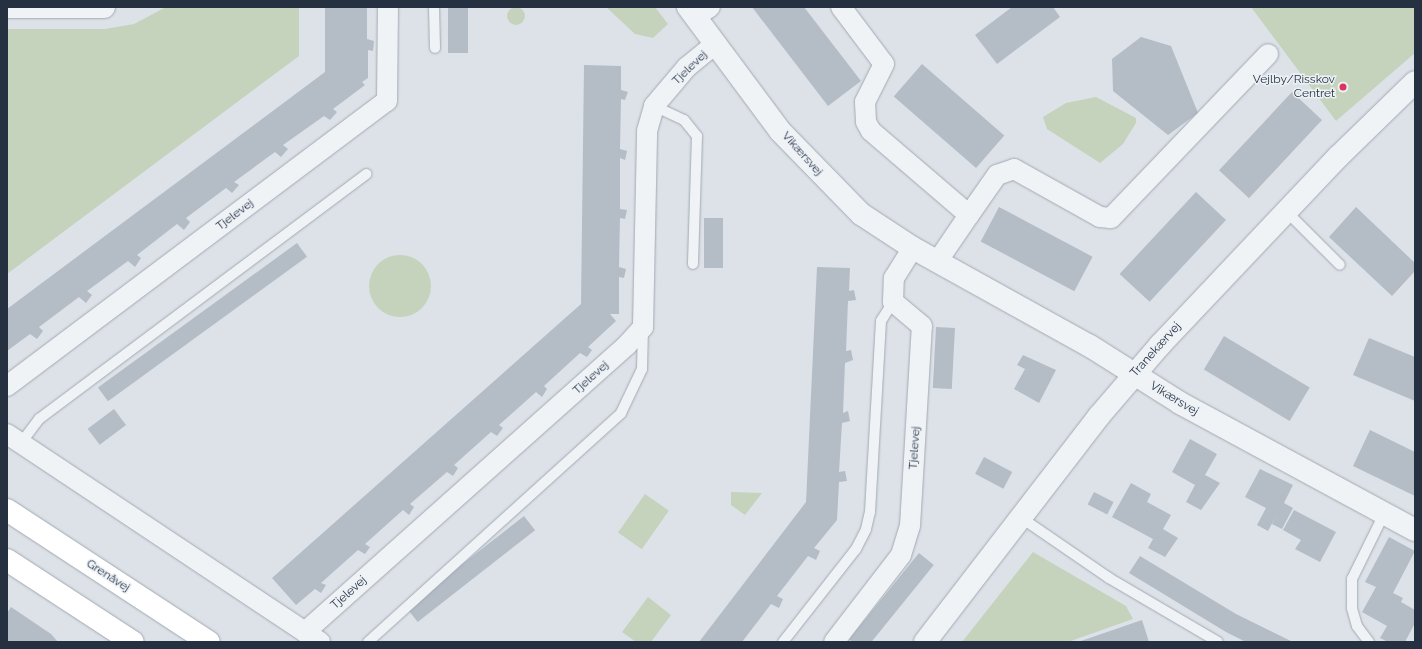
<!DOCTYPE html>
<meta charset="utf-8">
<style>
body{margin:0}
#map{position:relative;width:1422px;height:649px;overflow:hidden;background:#dde2e8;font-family:Raleway,sans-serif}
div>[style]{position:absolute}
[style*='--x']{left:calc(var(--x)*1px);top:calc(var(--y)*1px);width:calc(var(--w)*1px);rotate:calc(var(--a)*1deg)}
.green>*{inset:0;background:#c5d3bd;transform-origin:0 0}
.round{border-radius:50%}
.building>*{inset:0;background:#b4bcc6;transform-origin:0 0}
.roads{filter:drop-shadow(0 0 1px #a2a9b3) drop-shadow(0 0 1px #a2a9b3)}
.service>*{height:10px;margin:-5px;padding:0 5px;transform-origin:5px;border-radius:5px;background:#f0f3f6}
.minor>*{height:20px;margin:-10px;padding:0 10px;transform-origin:10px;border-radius:10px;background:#f0f3f6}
.tertiary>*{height:22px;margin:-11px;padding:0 11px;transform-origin:11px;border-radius:11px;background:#f0f3f6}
.secondary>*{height:22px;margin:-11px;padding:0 11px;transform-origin:11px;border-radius:11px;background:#fff}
.dots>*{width:11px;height:11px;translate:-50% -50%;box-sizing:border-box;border:2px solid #ecf1f6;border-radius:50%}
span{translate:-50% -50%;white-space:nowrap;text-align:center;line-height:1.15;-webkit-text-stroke:3px #ecf1f6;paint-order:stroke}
.street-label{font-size:12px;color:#253141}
.poi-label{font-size:12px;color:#253141}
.right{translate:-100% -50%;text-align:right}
.frame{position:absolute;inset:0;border:8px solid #253141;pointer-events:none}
</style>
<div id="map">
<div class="green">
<div class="round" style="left:507px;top:7px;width:18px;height:18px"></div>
<div style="clip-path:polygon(166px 7px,299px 7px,299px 56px,7px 274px,7px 29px,105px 29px,134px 24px)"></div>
<div style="clip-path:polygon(606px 7px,655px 7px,668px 24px,653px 38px,635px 34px)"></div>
<div style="clip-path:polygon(1251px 7px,1415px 7px,1415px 53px,1336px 121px)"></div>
<div style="clip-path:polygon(1096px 97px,1136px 118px,1136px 123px,1123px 144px,1100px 163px,1047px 129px,1043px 117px,1066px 103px)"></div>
<div class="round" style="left:369px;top:255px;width:62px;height:62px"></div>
<div style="clip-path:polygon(731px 492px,762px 493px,745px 515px,731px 505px)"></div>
<div style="left:645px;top:494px;width:29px;height:47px;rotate:35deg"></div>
<div style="clip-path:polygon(1033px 552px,1126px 606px,1133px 619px,1068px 642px,962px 642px)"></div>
<div style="clip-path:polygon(648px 597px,671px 615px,651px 642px,636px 642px,622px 632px)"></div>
</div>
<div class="building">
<div style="clip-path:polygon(325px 7px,367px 7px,367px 39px,374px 41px,373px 51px,368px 50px,368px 78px,362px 82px,365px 85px,333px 109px,337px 112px,330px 120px,324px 116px,283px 145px,288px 149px,281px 157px,275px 152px,234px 182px,239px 185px,232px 193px,226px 188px,186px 218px,190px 222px,184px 230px,177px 224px,137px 255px,141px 258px,135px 267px,128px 261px,87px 291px,92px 295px,86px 303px,79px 297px,39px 327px,43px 331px,37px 339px,30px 334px,7px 351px,7px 309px,325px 72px)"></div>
<div style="left:448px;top:7px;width:20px;height:46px"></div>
<div style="clip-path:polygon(752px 7px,804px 7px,861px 81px,828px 106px)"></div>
<div style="clip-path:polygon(1012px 7px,1053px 7px,1060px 17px,997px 64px,975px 35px)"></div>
<div style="clip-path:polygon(1141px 37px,1171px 46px,1198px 113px,1168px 135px,1113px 91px,1112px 59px)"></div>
<div style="left:922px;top:64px;width:109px;height:43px;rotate:41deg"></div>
<div style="clip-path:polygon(584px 65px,621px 66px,621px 90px,628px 92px,625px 100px,621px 99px,620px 149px,627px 151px,625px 160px,620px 158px,620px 209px,627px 210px,625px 219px,620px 218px,619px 267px,626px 269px,624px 278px,619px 277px,619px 314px,610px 314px,616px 321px,588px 347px,592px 350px,587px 357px,580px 353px,544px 386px,547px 389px,542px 397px,536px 392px,499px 425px,503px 428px,497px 436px,491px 432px,454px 465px,458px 468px,453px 476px,447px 472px,410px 504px,414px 507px,409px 515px,403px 510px,365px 544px,370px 547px,365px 554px,358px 550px,321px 583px,326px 585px,321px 593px,315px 589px,296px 605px,272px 578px,581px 304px)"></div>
<div style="left:1292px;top:92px;width:41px;height:107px;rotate:43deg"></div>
<div style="left:1196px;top:192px;width:41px;height:112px;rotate:43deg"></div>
<div style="left:999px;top:207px;width:106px;height:39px;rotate:28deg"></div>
<div style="clip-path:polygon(1356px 207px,1415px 263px,1415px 271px,1392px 296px,1329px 237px)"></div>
<div style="left:704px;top:218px;width:19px;height:50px"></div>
<div style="left:297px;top:243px;width:17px;height:246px;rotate:54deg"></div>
<div style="clip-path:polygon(817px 267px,850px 268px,849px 291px,854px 290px,856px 300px,848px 301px,846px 351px,851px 350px,853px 360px,845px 363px,843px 413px,848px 411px,850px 421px,842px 423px,839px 472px,845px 471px,847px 481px,839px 482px,837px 520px,814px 548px,820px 551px,816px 560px,808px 556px,777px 596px,783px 599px,779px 608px,771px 604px,742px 642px,699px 642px,806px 502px)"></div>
<div style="left:936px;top:327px;width:19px;height:61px;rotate:3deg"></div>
<div style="left:1224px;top:336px;width:100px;height:39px;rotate:31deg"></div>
<div style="clip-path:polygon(1369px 338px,1415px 357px,1415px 401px,1353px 375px)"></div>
<div style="clip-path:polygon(1023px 355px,1056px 370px,1039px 403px,1014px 389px,1025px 369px,1017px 365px)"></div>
<div style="left:114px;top:409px;width:20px;height:33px;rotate:53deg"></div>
<div style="clip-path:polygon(1370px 430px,1415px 452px,1415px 496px,1353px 466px)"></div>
<div style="clip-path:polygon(1190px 439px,1217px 454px,1205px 475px,1220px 483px,1201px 510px,1186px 502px,1195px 485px,1172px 472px)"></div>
<div style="left:984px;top:457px;width:32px;height:19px;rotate:28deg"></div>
<div style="clip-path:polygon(1260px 469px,1293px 485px,1284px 503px,1293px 508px,1282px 529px,1272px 524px,1277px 514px,1268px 531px,1257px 525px,1266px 508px,1245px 497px)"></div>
<div style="clip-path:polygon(1131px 483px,1151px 494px,1147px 502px,1171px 515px,1163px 529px,1178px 538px,1165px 557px,1148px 548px,1153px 539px,1112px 517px)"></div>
<div style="left:1094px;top:492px;width:22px;height:14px;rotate:27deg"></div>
<div style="clip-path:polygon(1294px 510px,1336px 532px,1320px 562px,1295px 549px,1301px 540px,1283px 530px)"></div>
<div style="left:524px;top:516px;width:18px;height:149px;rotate:52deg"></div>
<div style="clip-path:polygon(1389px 537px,1415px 551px,1393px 593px,1403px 598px,1401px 602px,1415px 610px,1415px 623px,1405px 642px,1388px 642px,1380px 638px,1387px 626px,1362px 612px,1376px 587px,1365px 582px)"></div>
<div style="left:919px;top:553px;width:19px;height:111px;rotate:39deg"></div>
<div style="clip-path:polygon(1140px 556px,1236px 614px,1293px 642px,1246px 642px,1226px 632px,1129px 573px)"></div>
<div style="clip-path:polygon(11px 607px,51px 634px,58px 642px,7px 642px,7px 613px)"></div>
<div style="clip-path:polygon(1142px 620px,1149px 642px,1078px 642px)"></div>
</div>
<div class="roads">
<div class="service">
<div style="--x:434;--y:7;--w:41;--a:88.6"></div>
<div style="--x:654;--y:106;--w:33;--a:25"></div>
<div style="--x:684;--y:120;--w:21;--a:51"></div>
<div style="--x:697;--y:136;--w:128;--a:91.8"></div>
<div style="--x:1286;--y:211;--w:76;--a:45"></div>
<div style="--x:21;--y:443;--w:30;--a:-53"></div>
<div style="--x:39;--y:419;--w:409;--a:-36.8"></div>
<div style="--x:1020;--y:517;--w:108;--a:34.4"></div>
<div style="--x:1109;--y:578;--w:126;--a:30.4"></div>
<div style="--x:368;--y:642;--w:341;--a:-42.1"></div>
<div style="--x:621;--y:413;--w:49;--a:-64.5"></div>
<div style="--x:642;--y:369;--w:40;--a:-88.6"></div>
<div style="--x:783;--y:642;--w:118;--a:-51.9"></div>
<div style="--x:856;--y:549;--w:22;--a:-63"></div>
<div style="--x:866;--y:529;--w:17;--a:-77"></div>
<div style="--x:870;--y:512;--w:191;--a:-86.7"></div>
<div style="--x:881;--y:321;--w:22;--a:-58"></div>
<div style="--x:1369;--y:642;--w:20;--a:-127"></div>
<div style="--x:1357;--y:626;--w:19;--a:-106"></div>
<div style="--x:1352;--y:608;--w:29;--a:-90"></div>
<div style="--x:1352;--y:579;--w:72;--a:-63.8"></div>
</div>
<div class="minor">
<div style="--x:841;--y:7;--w:71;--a:53"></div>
<div style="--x:884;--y:64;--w:42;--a:116.6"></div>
<div style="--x:865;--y:102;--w:20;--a:87"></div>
<div style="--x:866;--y:122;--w:10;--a:61"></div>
<div style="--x:871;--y:131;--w:129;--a:40.6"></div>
<div style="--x:969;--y:215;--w:49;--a:-55"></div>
<div style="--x:997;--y:175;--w:18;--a:-19"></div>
<div style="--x:1014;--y:169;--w:98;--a:29.2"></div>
<div style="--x:1100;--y:217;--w:11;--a:5"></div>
<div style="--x:1111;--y:218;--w:227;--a:-46.2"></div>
<div style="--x:695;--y:17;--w:18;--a:-34"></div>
<div style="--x:937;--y:262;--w:57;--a:-55.8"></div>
<div style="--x:7;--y:386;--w:475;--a:-36.9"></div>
<div style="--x:387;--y:101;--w:94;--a:-89.4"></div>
<div style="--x:7;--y:434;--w:358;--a:33.6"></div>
<div style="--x:320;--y:642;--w:18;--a:-146"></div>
<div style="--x:305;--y:632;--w:431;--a:-41.7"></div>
<div style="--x:627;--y:345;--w:24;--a:-48"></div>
<div style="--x:643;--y:327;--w:196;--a:-88.8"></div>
<div style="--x:647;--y:131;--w:26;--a:-74"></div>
<div style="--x:654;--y:106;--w:51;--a:-49.8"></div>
<div style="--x:687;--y:67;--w:36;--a:-39"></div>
<div style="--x:834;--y:642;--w:110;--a:-52.4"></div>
<div style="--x:901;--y:555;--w:30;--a:-73"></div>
<div style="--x:910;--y:526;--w:200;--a:-86.6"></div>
<div style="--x:922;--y:326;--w:38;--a:-140"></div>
<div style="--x:893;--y:302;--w:24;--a:-88"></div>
<div style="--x:894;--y:278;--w:36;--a:-58"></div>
</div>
<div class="tertiary">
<div style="--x:7;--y:7;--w:97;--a:0"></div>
<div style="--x:688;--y:7;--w:154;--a:53.4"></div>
<div style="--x:780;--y:131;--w:116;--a:45.7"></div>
<div style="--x:861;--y:214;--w:62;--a:33.2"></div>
<div style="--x:913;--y:248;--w:202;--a:29"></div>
<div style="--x:1090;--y:346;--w:107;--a:32.3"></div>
<div style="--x:1180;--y:403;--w:267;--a:28.4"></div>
<div style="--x:925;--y:642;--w:285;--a:-52.4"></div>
<div style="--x:1099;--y:416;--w:94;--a:-49.3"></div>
<div style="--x:1160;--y:345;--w:259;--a:-46.6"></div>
<div style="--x:1338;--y:157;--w:107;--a:-44.2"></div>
</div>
<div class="secondary">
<div style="--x:7;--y:510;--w:241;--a:33.2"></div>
<div style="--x:7;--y:560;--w:150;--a:33.1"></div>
</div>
</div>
<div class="dots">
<div style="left:1343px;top:87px;background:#dc345b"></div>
</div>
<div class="street-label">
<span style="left:690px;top:68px;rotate:-44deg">Tjelevej</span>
<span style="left:802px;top:154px;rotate:48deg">Vikærsvej</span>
<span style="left:235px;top:215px;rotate:-37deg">Tjelevej</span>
<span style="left:1156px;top:350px;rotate:-48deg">Tranekærvej</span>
<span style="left:591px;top:378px;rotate:-42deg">Tjelevej</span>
<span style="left:1174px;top:399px;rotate:31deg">Vikærsvej</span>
<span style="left:915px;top:448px;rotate:-86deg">Tjelevej</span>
<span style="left:108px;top:576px;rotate:33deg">Grenåvej</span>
<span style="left:349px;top:593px;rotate:-42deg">Tjelevej</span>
</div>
<div class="poi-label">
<span class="right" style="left:1335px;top:87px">Vejlby/Risskov<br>Centret</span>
</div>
<div class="frame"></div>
</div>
